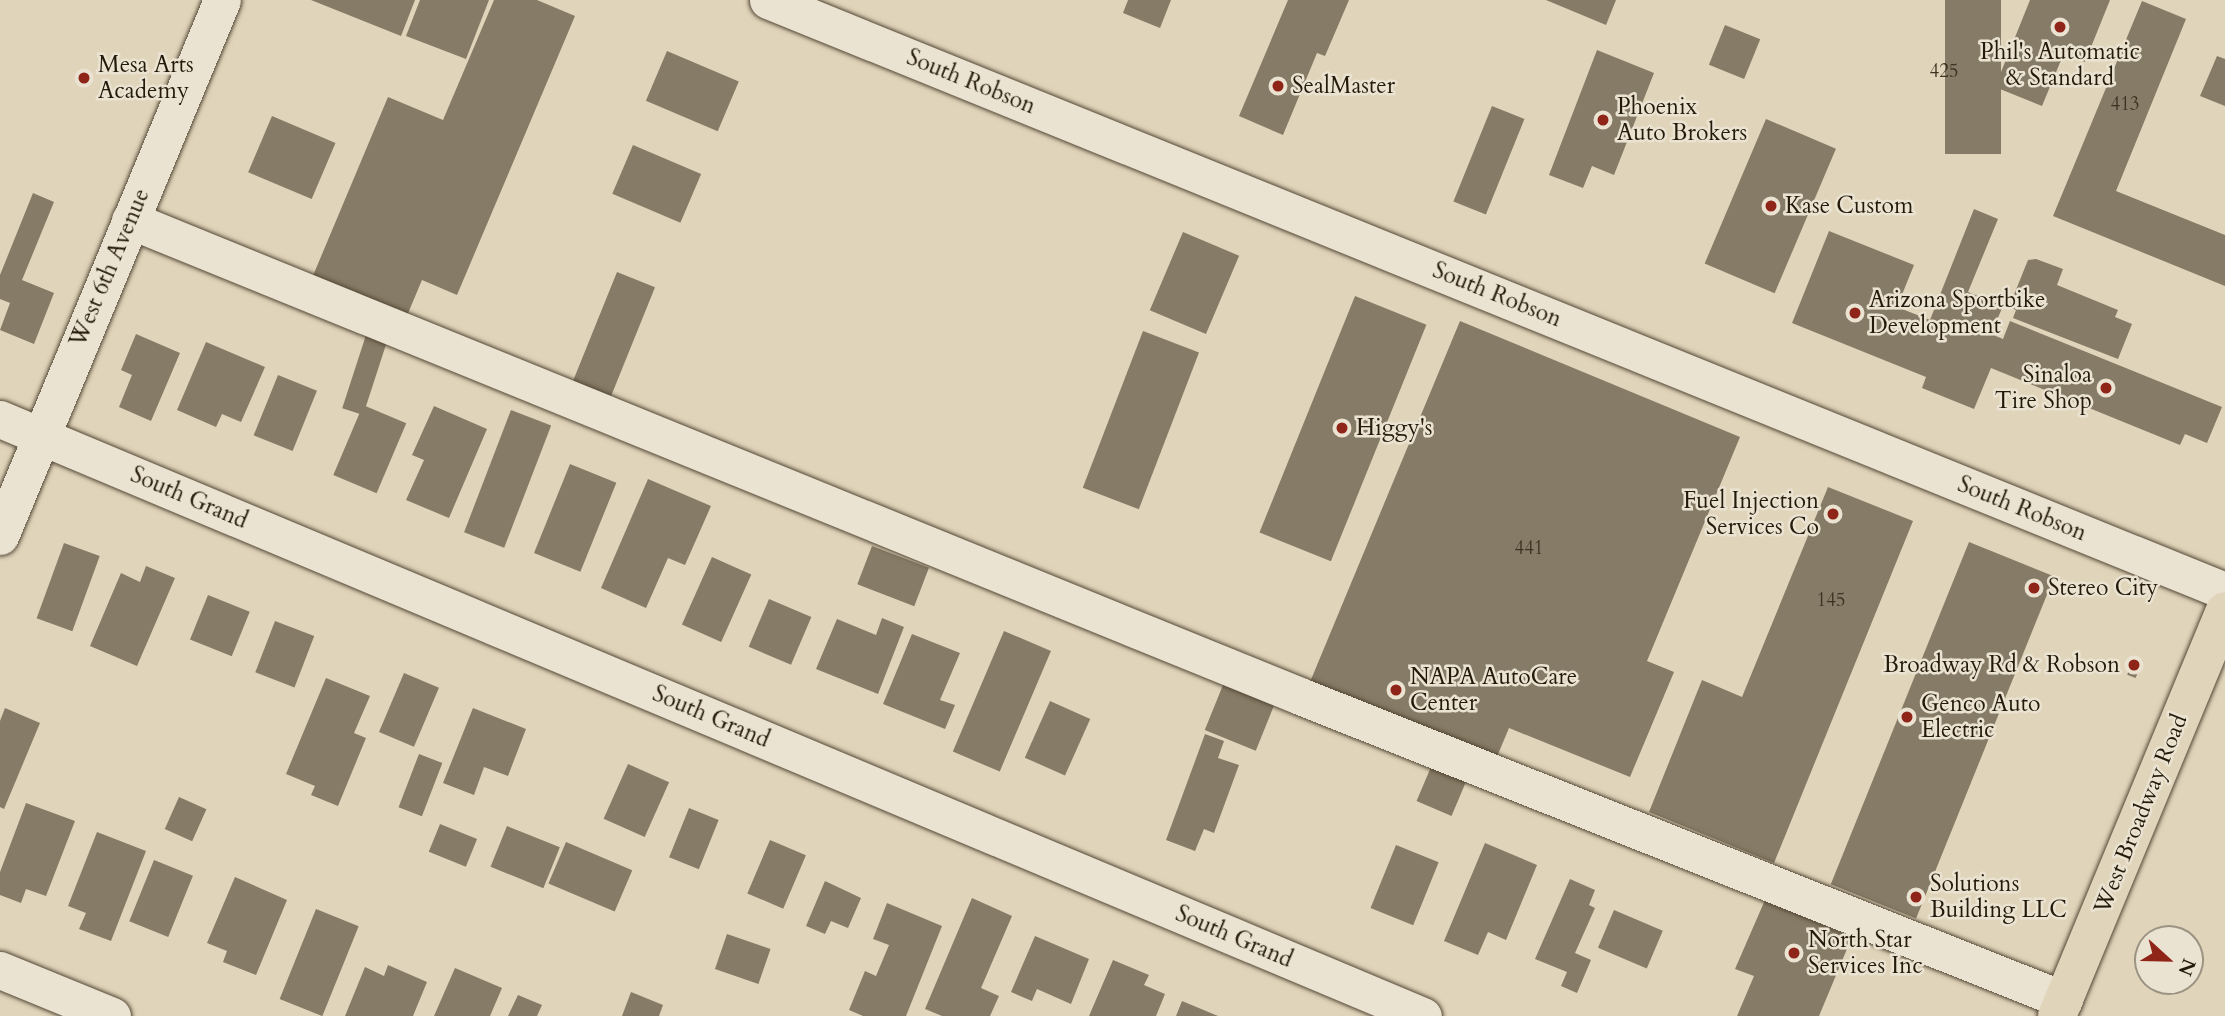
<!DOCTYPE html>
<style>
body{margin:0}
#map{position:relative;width:2225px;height:1016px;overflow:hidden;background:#e0d4ba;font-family:Cardo,serif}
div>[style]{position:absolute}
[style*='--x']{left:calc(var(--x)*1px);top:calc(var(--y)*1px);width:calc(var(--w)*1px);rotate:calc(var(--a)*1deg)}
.building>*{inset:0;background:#867b66;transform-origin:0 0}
.roads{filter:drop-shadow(0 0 2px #544836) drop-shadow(0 0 2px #544836)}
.minor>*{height:37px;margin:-18.5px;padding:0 18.5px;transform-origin:18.5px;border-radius:18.5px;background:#ebe3d2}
.major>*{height:38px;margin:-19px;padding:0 19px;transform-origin:19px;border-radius:19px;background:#e0d4ba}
.dots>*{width:19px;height:19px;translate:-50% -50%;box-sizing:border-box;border:4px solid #ebe3d2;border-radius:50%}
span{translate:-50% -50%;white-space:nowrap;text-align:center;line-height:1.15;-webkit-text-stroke:5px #ebe3d2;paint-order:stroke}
.number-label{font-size:19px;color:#3d3221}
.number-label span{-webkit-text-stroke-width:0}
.poi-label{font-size:23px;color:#251a0a}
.left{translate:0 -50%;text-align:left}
.right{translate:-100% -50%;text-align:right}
.street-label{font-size:23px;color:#251a0a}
.north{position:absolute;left:2134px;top:925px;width:70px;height:70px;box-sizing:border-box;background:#ebe3d2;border:2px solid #9c9382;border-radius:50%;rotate:112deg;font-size:19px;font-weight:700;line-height:28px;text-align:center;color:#251a0a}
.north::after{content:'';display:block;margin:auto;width:24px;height:32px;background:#8f2418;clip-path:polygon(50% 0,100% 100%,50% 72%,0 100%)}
</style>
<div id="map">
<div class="building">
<div style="clip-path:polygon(311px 0,415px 0,401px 36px)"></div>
<div style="clip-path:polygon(420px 0,489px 0,466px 59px,406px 36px)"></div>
<div style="clip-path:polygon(494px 0,537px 0,575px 16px,457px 295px,422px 280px,406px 318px,312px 278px,388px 97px,443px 120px)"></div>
<div style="clip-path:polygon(1128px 0,1171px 0,1160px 28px,1123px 13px)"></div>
<div style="clip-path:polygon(1288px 0,1349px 0,1325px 56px,1317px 53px,1283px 135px,1239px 116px)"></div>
<div style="clip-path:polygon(1546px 0,1616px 0,1606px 25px)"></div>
<div style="left:1945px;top:0;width:56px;height:154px"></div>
<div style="clip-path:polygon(2030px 0,2110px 0,2085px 62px,2064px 53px,2042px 106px,1995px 87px)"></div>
<div style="clip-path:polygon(2142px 1px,2186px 19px,2116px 191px,2225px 235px,2225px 286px,2053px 216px)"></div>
<div style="left:1725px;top:25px;width:38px;height:43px;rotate:22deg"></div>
<div style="clip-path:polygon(1597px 50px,1654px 73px,1614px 175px,1592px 166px,1583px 188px,1549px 175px)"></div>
<div style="left:667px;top:51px;width:78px;height:54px;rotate:23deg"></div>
<div style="clip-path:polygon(2217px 56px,2225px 59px,2225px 106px,2200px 96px)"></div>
<div style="left:1492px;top:106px;width:35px;height:103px;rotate:22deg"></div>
<div style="left:272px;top:116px;width:69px;height:61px;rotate:23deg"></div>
<div style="left:1766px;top:119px;width:76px;height:157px;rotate:23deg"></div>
<div style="left:633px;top:145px;width:74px;height:53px;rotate:23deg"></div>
<div style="clip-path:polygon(33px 193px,54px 202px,22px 280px,54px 293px,34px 344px,0 330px,10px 303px,0 299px,0 275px)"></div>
<div style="clip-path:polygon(1974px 209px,1998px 219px,1968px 292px,2003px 306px,1991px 334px,2003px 339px,2010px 321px,2222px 407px,2207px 443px,2185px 434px,2180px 445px,1991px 368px,1974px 409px,1922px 388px,1926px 377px,1792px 323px,1829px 231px,1914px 265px,1897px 307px,1930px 320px)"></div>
<div style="left:1183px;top:232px;width:61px;height:85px;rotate:23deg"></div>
<div style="clip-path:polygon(2036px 259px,2063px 269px,2057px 285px,2118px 310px,2115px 317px,2132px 324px,2118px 359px,2013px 318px,2016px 310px,2009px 307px,2028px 260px)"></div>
<div style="left:617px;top:272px;width:41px;height:121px;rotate:22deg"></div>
<div style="left:1355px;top:296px;width:77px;height:255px;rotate:22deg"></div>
<div style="clip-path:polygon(1460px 321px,1740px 437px,1647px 661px,1674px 672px,1630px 777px,1509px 728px,1496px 759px,1310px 682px)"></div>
<div style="left:1143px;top:331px;width:60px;height:168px;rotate:21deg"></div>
<div style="clip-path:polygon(136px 334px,180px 353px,151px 421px,119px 407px,132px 375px,121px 370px)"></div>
<div style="left:366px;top:335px;width:22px;height:77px;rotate:18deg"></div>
<div style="clip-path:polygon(206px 342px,265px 367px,241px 422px,222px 414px,216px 427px,177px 410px)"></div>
<div style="left:278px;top:375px;width:42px;height:65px;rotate:22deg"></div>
<div style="left:363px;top:405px;width:47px;height:76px;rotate:23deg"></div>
<div style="clip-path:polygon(434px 406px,487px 429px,449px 518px,406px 500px,424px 460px,412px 455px)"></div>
<div style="left:511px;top:410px;width:43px;height:131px;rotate:21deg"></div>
<div style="left:570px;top:464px;width:50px;height:96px;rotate:22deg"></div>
<div style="clip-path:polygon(648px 479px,711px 506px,685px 565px,668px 558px,646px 608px,601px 588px)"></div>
<div style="clip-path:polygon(1828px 487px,1913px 521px,1774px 863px,1649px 812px,1702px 680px,1742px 697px)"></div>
<div style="left:1969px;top:542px;width:92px;height:369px;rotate:22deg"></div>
<div style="left:64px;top:543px;width:38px;height:80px;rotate:20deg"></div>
<div style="left:872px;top:546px;width:61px;height:41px;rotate:21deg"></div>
<div style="left:712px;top:557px;width:43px;height:74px;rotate:24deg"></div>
<div style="clip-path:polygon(146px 566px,175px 578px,137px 666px,90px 646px,121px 573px,140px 582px)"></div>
<div style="left:208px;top:595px;width:45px;height:48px;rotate:22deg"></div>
<div style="left:769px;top:599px;width:46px;height:52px;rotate:23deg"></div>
<div style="clip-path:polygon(882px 618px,904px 627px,878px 694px,816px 669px,837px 619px,876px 635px)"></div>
<div style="left:275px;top:621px;width:42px;height:55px;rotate:21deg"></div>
<div style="left:1004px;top:631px;width:51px;height:131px;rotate:23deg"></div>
<div style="clip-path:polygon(912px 634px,960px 653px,940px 700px,955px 705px,945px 729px,883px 704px)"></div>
<div style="left:2134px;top:657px;width:9px;height:19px;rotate:21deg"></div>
<div style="left:404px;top:673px;width:38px;height:64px;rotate:23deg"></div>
<div style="clip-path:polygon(326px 678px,370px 696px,354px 733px,366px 738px,338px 806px,311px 795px,315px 786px,286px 774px)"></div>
<div style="left:1225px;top:680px;width:55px;height:54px;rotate:22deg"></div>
<div style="left:1050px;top:701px;width:44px;height:62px;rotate:24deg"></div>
<div style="clip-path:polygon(5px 708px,40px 723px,4px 809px,0 807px,0 721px)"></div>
<div style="clip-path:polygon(473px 708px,526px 729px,508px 776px,484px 767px,474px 795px,443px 783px)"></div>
<div style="clip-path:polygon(1205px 734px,1224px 741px,1218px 758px,1239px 765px,1214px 833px,1204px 829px,1195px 851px,1166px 840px)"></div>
<div style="left:419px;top:754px;width:25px;height:57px;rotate:21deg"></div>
<div style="left:628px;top:764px;width:45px;height:60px;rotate:24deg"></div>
<div style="left:1431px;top:767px;width:38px;height:37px;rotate:23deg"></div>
<div style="left:179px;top:797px;width:30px;height:35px;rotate:24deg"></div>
<div style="clip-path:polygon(26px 803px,75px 821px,46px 896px,26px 889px,21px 903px,0 895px,0 872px)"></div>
<div style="left:689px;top:808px;width:32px;height:53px;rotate:22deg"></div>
<div style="left:440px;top:824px;width:40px;height:30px;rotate:22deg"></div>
<div style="left:507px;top:826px;width:57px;height:44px;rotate:22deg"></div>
<div style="clip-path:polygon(97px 832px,146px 851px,111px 941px,79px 929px,86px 913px,68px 906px)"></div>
<div style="left:770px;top:840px;width:39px;height:58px;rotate:23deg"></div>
<div style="left:566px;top:842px;width:72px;height:45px;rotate:23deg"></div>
<div style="clip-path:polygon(1485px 843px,1537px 865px,1506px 940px,1488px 932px,1478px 955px,1444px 941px)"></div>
<div style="left:1396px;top:845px;width:46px;height:68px;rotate:22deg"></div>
<div style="left:154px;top:860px;width:42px;height:66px;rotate:22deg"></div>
<div style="clip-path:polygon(235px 877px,287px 900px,256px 975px,223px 962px,227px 951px,207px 943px)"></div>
<div style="clip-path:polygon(1570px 879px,1595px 890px,1589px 905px,1595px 908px,1575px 953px,1591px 960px,1577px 993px,1561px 986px,1567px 972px,1535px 959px)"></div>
<div style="clip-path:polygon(825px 881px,861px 898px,848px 928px,831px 921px,825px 934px,806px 926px)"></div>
<div style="clip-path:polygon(972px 898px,1012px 916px,981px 988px,999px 996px,990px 1016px,942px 1016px,925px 1009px)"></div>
<div style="clip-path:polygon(1765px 900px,1852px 937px,1819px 1016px,1737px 1016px,1754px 976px,1735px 969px)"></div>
<div style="clip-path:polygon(887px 903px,942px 926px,906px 1016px,863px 1016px,849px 1010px,865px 971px,876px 976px,889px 945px,873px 939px)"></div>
<div style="left:316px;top:909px;width:46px;height:97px;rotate:22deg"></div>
<div style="left:1614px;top:910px;width:53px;height:41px;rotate:23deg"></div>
<div style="left:727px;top:934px;width:46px;height:37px;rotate:19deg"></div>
<div style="clip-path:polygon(1035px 936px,1089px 959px,1071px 1004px,1037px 989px,1032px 1001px,1011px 992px)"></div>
<div style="clip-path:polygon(1113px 960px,1149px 975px,1144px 985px,1165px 994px,1156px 1016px,1089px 1016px)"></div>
<div style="clip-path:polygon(388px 965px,427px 982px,413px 1016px,345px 1016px,365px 967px,384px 976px)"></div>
<div style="clip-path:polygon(455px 968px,502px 988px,490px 1016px,434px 1016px)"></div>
<div style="clip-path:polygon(631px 992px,663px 1005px,659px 1016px,622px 1016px)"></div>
<div style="clip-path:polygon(518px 995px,542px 1005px,537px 1016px,508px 1016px)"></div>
<div style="clip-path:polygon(1182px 1001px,1218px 1016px,1176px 1016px)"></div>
</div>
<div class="roads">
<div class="minor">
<div style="--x:768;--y:0;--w:1572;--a:22.08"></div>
<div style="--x:130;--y:220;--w:1263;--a:22.14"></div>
<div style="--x:1300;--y:696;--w:822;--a:21.7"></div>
<div style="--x:0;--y:419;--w:1543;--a:22.76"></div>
<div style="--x:0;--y:536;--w:580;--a:-67.5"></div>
<div style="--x:0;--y:970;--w:121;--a:22.3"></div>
</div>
<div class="major">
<div style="--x:2057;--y:1016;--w:438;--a:-67.5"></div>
</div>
</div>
<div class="dots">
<div style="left:2060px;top:27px;background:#8f2418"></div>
<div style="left:84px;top:78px;background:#8f2418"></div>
<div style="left:1278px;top:86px;background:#8f2418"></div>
<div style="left:1603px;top:120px;background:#8f2418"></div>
<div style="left:1771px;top:206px;background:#8f2418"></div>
<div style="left:1855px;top:313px;background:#8f2418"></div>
<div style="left:2106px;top:388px;background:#8f2418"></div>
<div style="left:1342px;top:428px;background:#8f2418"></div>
<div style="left:1833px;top:514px;background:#8f2418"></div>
<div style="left:2034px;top:588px;background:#8f2418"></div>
<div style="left:2134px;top:665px;background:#8f2418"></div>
<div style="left:1396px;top:690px;background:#8f2418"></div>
<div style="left:1907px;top:717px;background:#8f2418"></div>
<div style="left:1916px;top:897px;background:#8f2418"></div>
<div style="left:1794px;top:953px;background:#8f2418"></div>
</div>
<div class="number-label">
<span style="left:1944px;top:72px">425</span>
<span style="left:2125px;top:105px">413</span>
<span style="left:1529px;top:549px">441</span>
<span style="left:1831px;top:601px">145</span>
</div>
<div class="poi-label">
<span style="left:2060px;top:65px">Phil's Automatic<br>&amp; Standard</span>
<span class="left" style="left:98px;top:78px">Mesa Arts<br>Academy</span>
<span class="left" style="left:1292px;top:86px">SealMaster</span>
<span class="left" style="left:1617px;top:120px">Phoenix<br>Auto Brokers</span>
<span class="left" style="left:1785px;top:206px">Kase Custom</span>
<span class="left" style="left:1869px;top:313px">Arizona Sportbike<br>Development</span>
<span class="right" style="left:2092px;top:388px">Sinaloa<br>Tire Shop</span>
<span class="left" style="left:1356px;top:428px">Higgy's</span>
<span class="right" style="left:1819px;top:514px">Fuel Injection<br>Services Co</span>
<span class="left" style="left:2048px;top:588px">Stereo City</span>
<span class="right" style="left:2120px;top:665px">Broadway Rd &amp; Robson</span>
<span class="left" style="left:1410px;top:690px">NAPA AutoCare<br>Center</span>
<span class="left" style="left:1921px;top:717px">Genco Auto<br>Electric</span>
<span class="left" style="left:1930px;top:897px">Solutions<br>Building LLC</span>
<span class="left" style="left:1808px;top:953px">North Star<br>Services Inc</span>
</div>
<div class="street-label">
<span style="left:971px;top:82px;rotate:22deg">South Robson</span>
<span style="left:110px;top:268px;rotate:-67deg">West 6th Avenue</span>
<span style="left:1497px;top:295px;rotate:22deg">South Robson</span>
<span style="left:189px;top:498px;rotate:23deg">South Grand</span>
<span style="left:2022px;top:509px;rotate:22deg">South Robson</span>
<span style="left:711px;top:717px;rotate:23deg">South Grand</span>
<span style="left:2141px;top:814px;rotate:-68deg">West Broadway Road</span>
<span style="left:1234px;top:937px;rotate:23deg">South Grand</span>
</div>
<div class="north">N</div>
</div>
